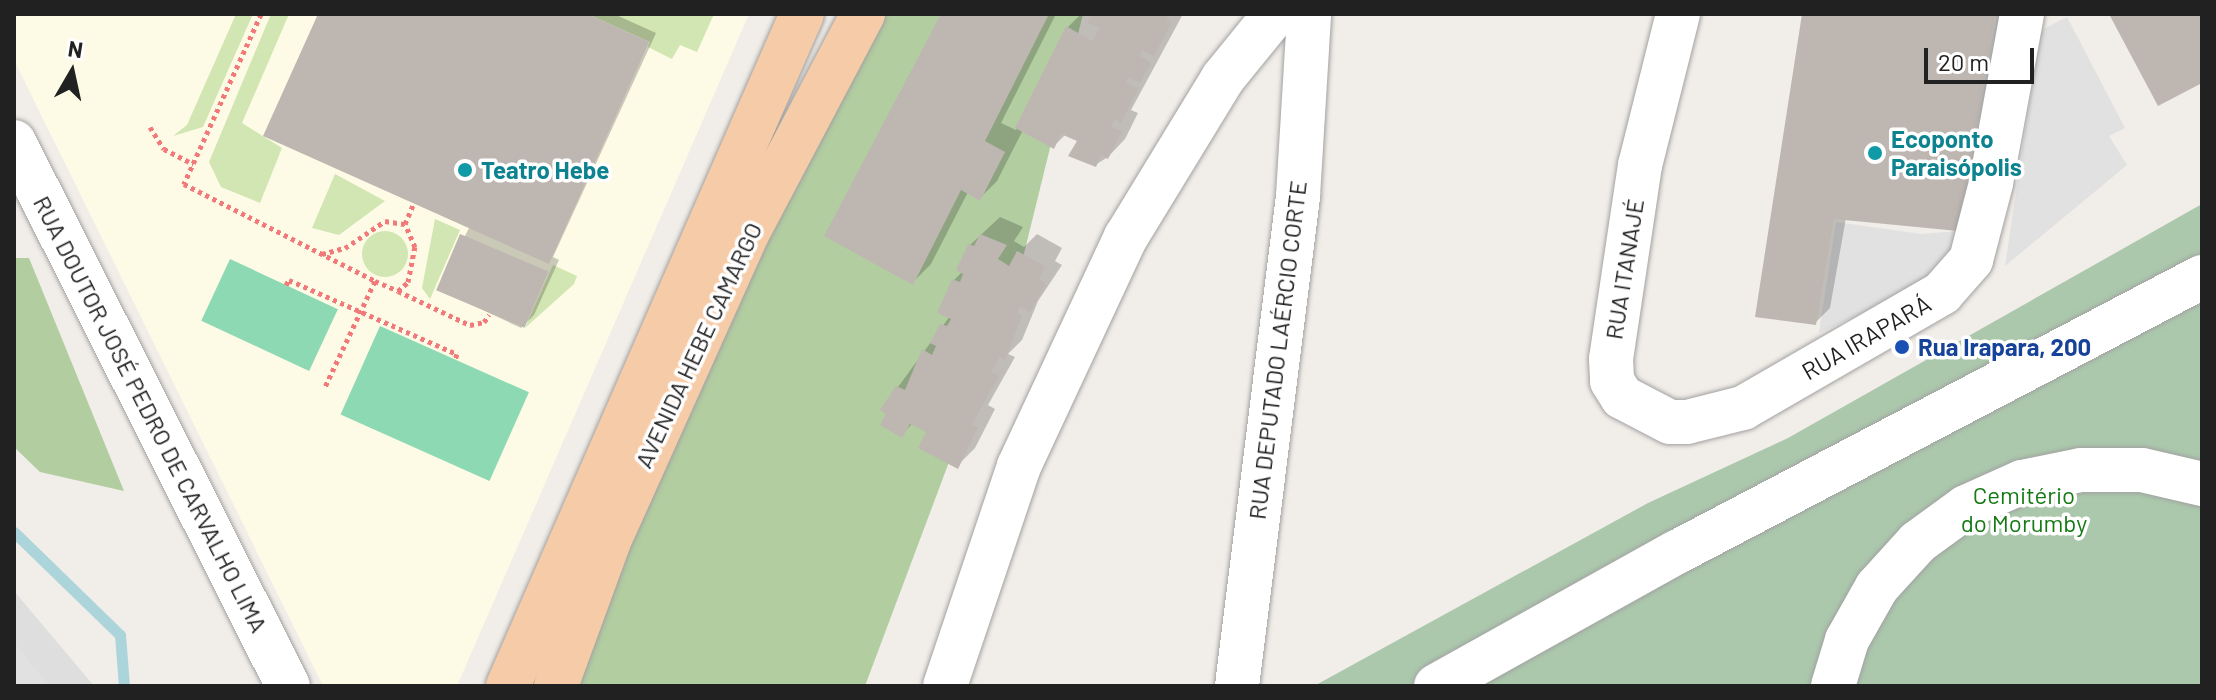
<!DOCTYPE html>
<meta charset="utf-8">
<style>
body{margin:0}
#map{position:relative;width:2216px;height:700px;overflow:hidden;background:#f1ede8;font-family:Barlow,sans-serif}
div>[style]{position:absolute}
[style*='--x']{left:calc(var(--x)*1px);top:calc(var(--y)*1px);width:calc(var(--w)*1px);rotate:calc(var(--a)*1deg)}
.residential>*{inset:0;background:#dfdede}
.education>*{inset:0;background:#fdfbe5}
.grass>*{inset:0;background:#d1e6b2}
.round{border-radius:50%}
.forest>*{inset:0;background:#b2cda0}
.cemetery>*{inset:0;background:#abc8ac}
.pitch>*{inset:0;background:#8cd9b4;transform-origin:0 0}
.parking>*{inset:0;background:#e1e1e1}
.shadow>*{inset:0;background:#0003}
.stream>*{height:11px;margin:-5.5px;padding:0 5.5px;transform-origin:5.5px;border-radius:5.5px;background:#acd5db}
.building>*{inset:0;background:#beb6b1;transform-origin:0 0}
.path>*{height:5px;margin-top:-2.5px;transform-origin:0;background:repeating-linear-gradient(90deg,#f17979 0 4px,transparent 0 8px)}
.roads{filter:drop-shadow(0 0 2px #a2a2a2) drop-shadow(0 0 2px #a2a2a2)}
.minor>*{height:44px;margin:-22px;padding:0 22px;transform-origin:22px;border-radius:22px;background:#fff}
.major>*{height:44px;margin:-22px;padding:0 22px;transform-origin:22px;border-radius:22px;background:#f6cca8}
.dots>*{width:22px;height:22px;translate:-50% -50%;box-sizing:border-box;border:4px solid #fff;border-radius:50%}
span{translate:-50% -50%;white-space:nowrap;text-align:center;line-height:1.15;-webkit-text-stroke:7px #fff;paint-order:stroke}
.culture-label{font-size:24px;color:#0d838f;font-weight:700}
.left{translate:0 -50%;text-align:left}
.street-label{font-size:24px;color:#212121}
.transit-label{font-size:24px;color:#164399;font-weight:700}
.park-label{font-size:24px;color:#167a14}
.frame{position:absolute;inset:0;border:16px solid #212121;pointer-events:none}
.north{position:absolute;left:32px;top:32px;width:80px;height:80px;-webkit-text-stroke:6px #fff;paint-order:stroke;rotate:9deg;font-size:22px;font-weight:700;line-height:32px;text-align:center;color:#212121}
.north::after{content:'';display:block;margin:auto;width:28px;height:36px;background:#212121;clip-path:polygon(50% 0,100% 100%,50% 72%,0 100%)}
.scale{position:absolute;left:1924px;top:48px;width:110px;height:36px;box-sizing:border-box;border:4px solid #212121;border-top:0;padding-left:10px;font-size:24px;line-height:28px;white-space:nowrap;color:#212121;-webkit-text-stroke:6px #fff;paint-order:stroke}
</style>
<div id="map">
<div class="residential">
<div style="clip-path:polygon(14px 591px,94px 686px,14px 686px)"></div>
</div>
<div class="education">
<div style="clip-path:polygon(14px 14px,749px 14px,457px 686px,323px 686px,14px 60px)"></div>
</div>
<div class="grass">
<div style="clip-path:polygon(236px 14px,253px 14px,203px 127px,173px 136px,187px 125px)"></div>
<div style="clip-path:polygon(271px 14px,289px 14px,242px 123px,282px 148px,260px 203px,221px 187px,209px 162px)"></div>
<div style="clip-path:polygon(588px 14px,714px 14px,697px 52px,680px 45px,672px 59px,648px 47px,650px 42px)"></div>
<div style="clip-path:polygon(335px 174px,385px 201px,339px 235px,312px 228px)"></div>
<div style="clip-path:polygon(435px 219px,460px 230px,430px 299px,422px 288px)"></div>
<div class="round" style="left:362px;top:231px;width:46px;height:46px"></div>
<div style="clip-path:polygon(553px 265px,577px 276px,574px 284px,525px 328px)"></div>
</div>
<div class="forest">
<div style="clip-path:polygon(860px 14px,1083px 14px,1018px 278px,865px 686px,565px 686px)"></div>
<div style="clip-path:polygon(14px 258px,29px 258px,124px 491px,40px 472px,14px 447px)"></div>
</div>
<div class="cemetery">
<div style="clip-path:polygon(2202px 204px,2202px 686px,1314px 686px,1648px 503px,1788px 438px)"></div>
</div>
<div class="pitch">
<div style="left:230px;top:259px;width:119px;height:68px;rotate:25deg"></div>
<div style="left:380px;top:326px;width:163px;height:97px;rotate:24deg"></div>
</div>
<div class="parking">
<div style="clip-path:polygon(2067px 17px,2125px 128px,2109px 136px,2127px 165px,2005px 266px,2040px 31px)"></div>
<div style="clip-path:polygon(1836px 222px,1921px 234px,1958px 231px,1949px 273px,1819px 333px)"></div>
<div style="clip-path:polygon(14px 643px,50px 686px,14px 686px)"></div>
</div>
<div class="shadow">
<div style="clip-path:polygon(320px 14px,614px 14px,656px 33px,553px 257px,559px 260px,534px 315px,521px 328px,438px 289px,470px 226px)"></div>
<div style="clip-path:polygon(944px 14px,1056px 14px,1001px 123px,1016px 130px,1067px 28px,1081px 14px,1183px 14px,1131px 110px,1138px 113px,1125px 139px,1108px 157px,1095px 165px,1079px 140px,1066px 134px,1054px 146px,1023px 130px,997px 181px,979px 199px,968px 192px,931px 264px,913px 282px)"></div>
<div style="clip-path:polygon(1806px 14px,2007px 14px,1973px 214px,1846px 218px,1830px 308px,1815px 323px)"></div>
<div style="clip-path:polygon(1000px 217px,1023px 227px,1014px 241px,1024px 247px,1037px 234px,1062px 248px,1055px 261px,1062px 265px,1038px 301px,1022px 340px,1008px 354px,1015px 357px,988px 405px,995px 409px,975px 448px,957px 466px,929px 431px,913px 423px,901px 435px,898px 387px,950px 316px,954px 280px,963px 271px,970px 245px)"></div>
</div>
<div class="stream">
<div style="--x:14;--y:532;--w:148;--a:44.2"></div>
<div style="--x:120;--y:635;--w:51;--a:85.5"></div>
</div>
<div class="building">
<div style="clip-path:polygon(318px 14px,587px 14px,649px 42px,549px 264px,263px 136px)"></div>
<div style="clip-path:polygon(941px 14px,1049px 14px,985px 141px,1005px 152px,980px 201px,961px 190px,913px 285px,824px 236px)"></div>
<div style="clip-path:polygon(1092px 14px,1170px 14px,1166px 19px,1172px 22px,1154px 56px,1142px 50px,1140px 56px,1151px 63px,1140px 83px,1128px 77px,1126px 82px,1138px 89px,1121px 123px,1115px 119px,1111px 127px,1122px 131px,1108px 159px,1101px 155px,1096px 167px,1068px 156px,1077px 141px,1061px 134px,1054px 149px,1015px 128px,1066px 26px,1092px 41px,1100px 27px,1087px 23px)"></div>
<div style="clip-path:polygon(1802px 14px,1995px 14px,1958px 231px,1834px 219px,1816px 325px,1755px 317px)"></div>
<div style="clip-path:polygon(2109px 14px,2202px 14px,2202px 83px,2158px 106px)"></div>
<div style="left:460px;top:234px;width:96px;height:61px;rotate:23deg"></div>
<div style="clip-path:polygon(980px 234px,1007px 245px,998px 259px,1009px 266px,1017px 251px,1045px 266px,1039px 279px,1046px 284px,1030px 312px,1020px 306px,1017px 313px,1022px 316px,1005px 360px,1000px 356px,991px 372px,999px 376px,972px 424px,978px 427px,958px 469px,918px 448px,926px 432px,910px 424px,902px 438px,880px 425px,886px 414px,880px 410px,896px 386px,905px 390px,922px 349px,932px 355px,936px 346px,930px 343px,940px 324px,947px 326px,951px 319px,937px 313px,952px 279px,960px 282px,963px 274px,956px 270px,968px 244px,974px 246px)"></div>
</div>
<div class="path">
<div style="--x:261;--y:14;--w:187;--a:114.4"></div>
<div style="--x:184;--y:184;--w:214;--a:26.9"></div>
<div style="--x:375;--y:281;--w:119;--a:115.3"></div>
<div style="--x:150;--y:127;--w:26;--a:58"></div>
<div style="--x:164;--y:149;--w:33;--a:27"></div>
<div style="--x:322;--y:254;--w:24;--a:-15"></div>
<div style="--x:345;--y:248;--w:48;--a:-34"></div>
<div style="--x:385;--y:221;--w:20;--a:9"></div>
<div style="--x:375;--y:281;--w:25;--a:23"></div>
<div style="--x:398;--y:291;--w:13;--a:-42"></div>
<div style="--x:408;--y:282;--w:36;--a:-79"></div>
<div style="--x:415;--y:247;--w:25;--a:-113"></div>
<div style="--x:405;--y:224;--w:23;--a:-67"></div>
<div style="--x:286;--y:285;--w:6;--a:-59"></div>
<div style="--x:289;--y:280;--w:184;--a:23.8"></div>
<div style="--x:457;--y:354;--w:5;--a:112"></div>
<div style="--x:398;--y:291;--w:80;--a:25.3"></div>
<div style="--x:470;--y:325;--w:14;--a:-12"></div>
<div style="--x:484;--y:322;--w:9;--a:-54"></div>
</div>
<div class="roads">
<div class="minor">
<div style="--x:1678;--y:14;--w:156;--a:104.1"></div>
<div style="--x:1640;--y:165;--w:196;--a:98.5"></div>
<div style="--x:1611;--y:359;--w:22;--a:87"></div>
<div style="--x:1612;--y:381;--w:19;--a:58"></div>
<div style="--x:1622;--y:397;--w:54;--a:27.5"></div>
<div style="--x:1670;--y:422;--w:17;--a:0"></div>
<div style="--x:1687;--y:422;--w:58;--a:-14"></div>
<div style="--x:1743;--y:408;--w:230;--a:-30"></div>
<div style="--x:1942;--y:293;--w:44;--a:-48.7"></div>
<div style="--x:1971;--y:260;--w:80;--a:-75.4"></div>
<div style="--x:1991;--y:183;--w:172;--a:-79.6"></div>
<div style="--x:14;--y:142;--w:609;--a:63.27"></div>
<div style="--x:945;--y:686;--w:232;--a:-71.4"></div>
<div style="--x:1019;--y:466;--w:253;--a:-65"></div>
<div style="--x:1126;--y:237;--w:186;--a:-58.6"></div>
<div style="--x:1223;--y:78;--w:82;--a:-50.9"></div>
<div style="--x:1237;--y:686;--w:494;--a:-82.9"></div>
<div style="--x:1298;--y:196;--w:182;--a:-86.5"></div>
<div style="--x:1436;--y:686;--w:276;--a:-29.1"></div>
<div style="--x:1677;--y:552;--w:593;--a:-27.65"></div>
<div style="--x:1833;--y:686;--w:48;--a:-73.1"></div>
<div style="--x:1847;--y:640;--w:61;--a:-60.5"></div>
<div style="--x:1877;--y:587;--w:61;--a:-47.7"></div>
<div style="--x:1918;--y:542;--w:59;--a:-36.1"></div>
<div style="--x:1966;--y:507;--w:61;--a:-24.1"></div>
<div style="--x:2022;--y:482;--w:60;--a:-11.5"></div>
<div style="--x:2081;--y:470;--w:61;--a:0"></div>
<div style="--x:2142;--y:470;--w:62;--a:13.1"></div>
</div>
<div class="major">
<div style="--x:508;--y:686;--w:733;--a:-66.37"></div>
<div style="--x:556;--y:686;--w:154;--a:-69.9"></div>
<div style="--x:609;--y:541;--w:337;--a:-65.8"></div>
<div style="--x:747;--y:234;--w:249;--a:-62.2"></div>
</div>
</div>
<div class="dots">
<div style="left:1875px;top:153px;background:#0f9aa8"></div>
<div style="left:465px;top:170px;background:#0f9aa8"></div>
<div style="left:1902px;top:347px;background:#1a4fb4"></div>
</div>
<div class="culture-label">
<span class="left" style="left:1891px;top:153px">Ecoponto<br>Paraisópolis</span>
<span class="left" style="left:481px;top:170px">Teatro Hebe</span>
</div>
<div class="street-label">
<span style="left:1624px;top:269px;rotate:-81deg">RUA ITANAJÉ</span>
<span style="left:1866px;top:337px;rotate:-30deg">RUA IRAPARÁ</span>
<span style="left:698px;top:345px;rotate:-65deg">AVENIDA HEBE CAMARGO</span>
<span style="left:1277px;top:350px;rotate:-83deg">RUA DEPUTADO LAÉRCIO CORTE</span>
<span style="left:151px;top:414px;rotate:63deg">RUA DOUTOR JOSÉ PEDRO DE CARVALHO LIMA</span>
</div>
<div class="transit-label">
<span class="left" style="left:1918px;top:347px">Rua Irapara, 200</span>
</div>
<div class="park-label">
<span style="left:2024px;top:509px">Cemitério<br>do Morumby</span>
</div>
<div class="frame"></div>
<div class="north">N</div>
<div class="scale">20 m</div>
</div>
